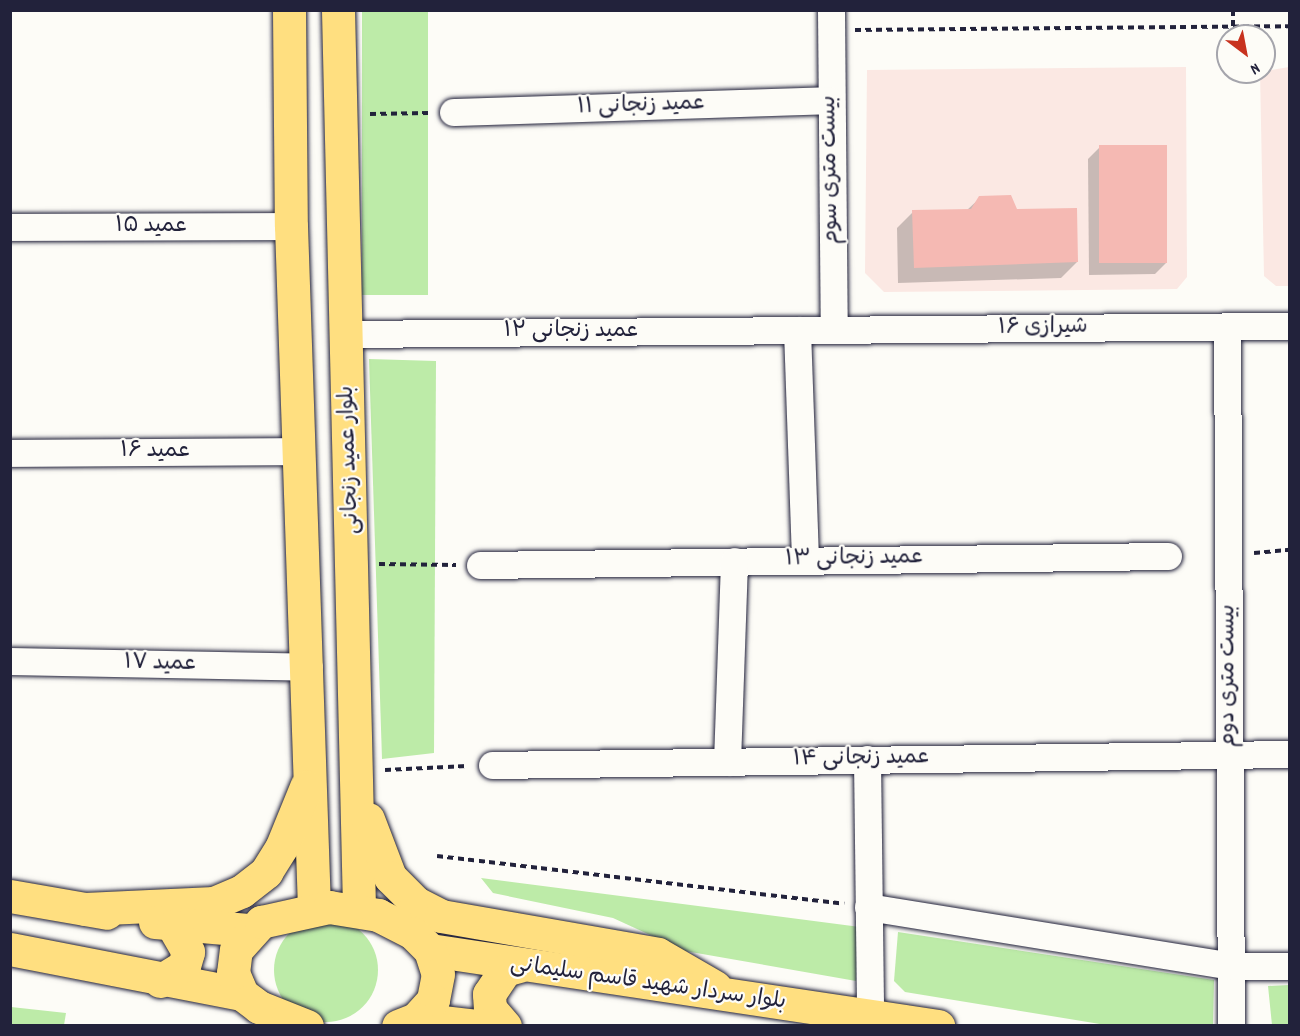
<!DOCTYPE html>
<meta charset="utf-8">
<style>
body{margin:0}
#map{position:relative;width:1300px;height:1036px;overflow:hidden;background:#fdfcf7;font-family:Dekko,"Playpen Sans Arabic",sans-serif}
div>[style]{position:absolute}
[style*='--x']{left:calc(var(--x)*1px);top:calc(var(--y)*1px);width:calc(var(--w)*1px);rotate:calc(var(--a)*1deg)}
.built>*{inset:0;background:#fbe8e3}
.green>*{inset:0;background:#bdeba8;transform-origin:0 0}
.round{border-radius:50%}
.shadow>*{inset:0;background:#0003}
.building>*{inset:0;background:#f5b9b3;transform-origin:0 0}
.path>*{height:4px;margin-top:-2px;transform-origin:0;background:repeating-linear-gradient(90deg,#22223b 0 6px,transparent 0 10.5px)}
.roads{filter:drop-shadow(0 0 2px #22223b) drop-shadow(0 0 2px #22223b)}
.minor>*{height:27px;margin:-13.5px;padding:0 13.5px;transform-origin:13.5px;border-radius:13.5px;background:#fdfcf7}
.major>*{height:33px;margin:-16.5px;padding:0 16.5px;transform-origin:16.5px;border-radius:16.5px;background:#ffdf80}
span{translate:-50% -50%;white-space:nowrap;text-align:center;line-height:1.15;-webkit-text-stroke:4.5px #fdfcf7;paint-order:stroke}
.street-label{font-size:22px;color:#22223b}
.frame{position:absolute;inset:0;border:12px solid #22223b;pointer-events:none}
.north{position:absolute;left:1216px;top:24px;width:60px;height:60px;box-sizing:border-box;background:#fdfcf7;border:2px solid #a5a5ac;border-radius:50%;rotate:148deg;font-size:16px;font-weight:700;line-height:24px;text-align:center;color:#22223b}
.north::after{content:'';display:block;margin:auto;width:21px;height:27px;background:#c8321e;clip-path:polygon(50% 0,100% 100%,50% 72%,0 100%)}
</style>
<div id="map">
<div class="built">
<div style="clip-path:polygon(1186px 67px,1187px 277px,1177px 289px,884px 292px,865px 273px,867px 70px)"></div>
<div style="clip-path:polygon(1289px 67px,1289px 286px,1276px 286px,1264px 276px,1260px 72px)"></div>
</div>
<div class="green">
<div style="left:362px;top:11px;width:66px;height:284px"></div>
<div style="clip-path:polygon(369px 359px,436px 361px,434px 753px,382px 759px)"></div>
<div style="clip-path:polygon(481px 878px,860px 927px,856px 981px,685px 951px,613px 918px,493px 893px)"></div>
<div class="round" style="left:274px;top:918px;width:104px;height:104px"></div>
<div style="clip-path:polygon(898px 932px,1214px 980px,1213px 1025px,1106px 1025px,905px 992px,894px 981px)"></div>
<div style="clip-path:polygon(1289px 985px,1289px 1025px,1272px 1025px,1268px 986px)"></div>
<div style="clip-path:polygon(11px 1007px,66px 1013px,64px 1025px,11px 1025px)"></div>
</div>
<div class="shadow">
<div style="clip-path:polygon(1100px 147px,1167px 262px,1155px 274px,1089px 275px,1088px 159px)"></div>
<div style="clip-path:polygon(980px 198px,1016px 211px,1077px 262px,1061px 278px,898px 283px,897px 228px,913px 212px,967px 210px)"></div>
</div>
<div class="building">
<div style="left:1099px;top:145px;width:68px;height:118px"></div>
<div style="clip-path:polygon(1011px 195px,1017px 209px,1077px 208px,1078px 262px,914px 268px,912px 210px,971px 209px,979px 196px)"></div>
</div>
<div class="path">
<div style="--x:1233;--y:10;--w:17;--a:90"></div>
<div style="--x:855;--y:30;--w:435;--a:-0.5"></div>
<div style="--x:370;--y:114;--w:58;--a:-1"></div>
<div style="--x:1254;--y:553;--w:36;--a:-5"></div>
<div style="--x:379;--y:564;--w:77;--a:0.7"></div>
<div style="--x:385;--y:770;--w:82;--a:-2.8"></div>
<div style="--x:437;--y:856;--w:410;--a:6.7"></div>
</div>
<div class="roads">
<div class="minor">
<div style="--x:831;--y:10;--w:320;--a:89.5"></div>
<div style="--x:453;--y:112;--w:376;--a:-1.8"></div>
<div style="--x:10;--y:227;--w:281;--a:-0.2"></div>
<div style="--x:1227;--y:327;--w:699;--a:89.67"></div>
<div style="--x:797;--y:330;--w:230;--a:88"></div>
<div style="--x:345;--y:334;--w:945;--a:-0.49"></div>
<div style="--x:10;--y:453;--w:290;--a:-0.4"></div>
<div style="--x:480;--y:565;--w:688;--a:-0.75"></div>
<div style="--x:10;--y:661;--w:299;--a:1.1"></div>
<div style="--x:867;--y:759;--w:257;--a:89.3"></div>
<div style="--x:727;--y:762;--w:201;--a:-88"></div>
<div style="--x:492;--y:765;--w:798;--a:-0.79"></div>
<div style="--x:868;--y:907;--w:368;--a:9.2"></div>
<div style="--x:1231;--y:966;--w:59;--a:0"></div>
</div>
<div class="major">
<div style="--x:289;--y:10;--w:216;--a:89.5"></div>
<div style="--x:291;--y:226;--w:682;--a:88.07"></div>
<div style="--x:338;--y:10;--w:900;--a:88.66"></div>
<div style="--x:368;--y:819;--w:62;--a:69.2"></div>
<div style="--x:390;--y:877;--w:37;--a:45"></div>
<div style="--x:416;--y:903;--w:28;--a:27"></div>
<div style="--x:441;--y:916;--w:220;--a:9.9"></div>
<div style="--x:658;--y:954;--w:66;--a:30.1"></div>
<div style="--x:10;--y:896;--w:98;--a:9.9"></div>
<div style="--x:85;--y:909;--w:129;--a:-2.7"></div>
<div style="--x:214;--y:903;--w:30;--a:-23"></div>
<div style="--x:242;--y:891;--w:31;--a:-38"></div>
<div style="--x:266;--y:872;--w:31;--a:-58"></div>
<div style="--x:282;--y:846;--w:64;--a:-67.9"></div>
<div style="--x:155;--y:922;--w:93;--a:4.9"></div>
<div style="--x:10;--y:949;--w:236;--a:11"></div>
<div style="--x:430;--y:950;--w:514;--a:8.51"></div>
<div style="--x:160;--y:981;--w:28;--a:-32"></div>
<div style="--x:184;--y:966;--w:15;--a:-74"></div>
<div style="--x:188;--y:952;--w:30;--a:-120"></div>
<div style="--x:416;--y:1019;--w:61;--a:6.5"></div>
<div style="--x:307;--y:1026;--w:52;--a:-158.4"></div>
<div style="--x:259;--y:1007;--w:21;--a:-143"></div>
<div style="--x:242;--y:994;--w:23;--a:-113"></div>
<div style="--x:233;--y:973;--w:23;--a:-83"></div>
<div style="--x:236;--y:950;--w:38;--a:-48"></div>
<div style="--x:261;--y:922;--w:70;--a:-12.4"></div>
<div style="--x:329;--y:907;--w:50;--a:9.3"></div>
<div style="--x:378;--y:915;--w:39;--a:27"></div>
<div style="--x:413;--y:933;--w:24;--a:45"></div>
<div style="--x:430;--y:950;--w:25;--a:72"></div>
<div style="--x:438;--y:974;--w:26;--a:101"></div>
<div style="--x:433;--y:1000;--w:25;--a:132"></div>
<div style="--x:416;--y:1019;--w:19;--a:159"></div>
<div style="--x:505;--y:1026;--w:23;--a:-131"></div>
<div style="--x:490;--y:1009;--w:15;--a:-94"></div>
<div style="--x:489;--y:994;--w:29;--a:-56"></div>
<div style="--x:505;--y:970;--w:15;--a:-16"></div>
</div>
</div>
<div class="street-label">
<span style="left:641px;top:106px;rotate:-2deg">عمید زنجانی ۱۱</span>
<span style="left:831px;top:170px;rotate:-91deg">بیست متری سوم</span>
<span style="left:151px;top:227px">عمید ۱۵</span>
<span style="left:1043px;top:328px;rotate:-1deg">شیرازی ۱۶</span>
<span style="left:571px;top:332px">عمید زنجانی ۱۲</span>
<span style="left:155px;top:452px">عمید ۱۶</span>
<span style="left:350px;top:460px;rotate:-92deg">بلوار عمید زنجانی</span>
<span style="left:854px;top:559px;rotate:-1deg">عمید زنجانی ۱۳</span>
<span style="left:160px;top:664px;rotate:1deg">عمید ۱۷</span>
<span style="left:1229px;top:676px;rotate:-90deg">بیست متری دوم</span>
<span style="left:861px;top:759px;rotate:-1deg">عمید زنجانی ۱۴</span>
<span style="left:648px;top:984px;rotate:8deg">بلوار سردار شهید قاسم سلیمانی</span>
</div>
<div class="frame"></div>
<div class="north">N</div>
</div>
